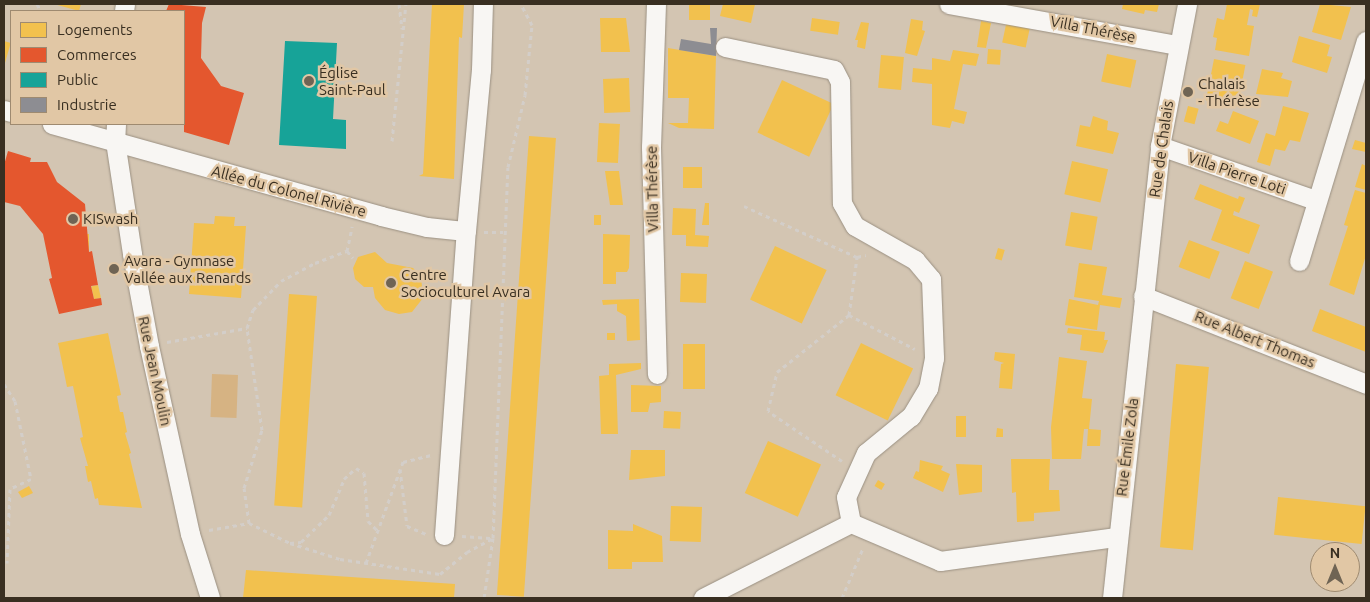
<!DOCTYPE html>
<meta charset="utf-8">
<style>
body{margin:0}
#map{position:relative;width:1370px;height:602px;overflow:hidden;background:#d3c5b2;font-family:Ubuntu,sans-serif}
div>[style]{position:absolute}
[style*='--x']{left:calc(var(--x)*1px);top:calc(var(--y)*1px);width:calc(var(--w)*1px);rotate:calc(var(--a)*1deg)}
.green>*{inset:0;background:#d6b383;transform-origin:0 0}
.homes>*{inset:0;background:#f2c14e;transform-origin:0 0}
.shops>*{inset:0;background:#e4572e}
.public>*{inset:0;background:#17a398}
.industry>*{inset:0;background:#8d8d92}
.path>*{height:3px;margin-top:-1.5px;transform-origin:0;background:repeating-linear-gradient(90deg,#d3cec9 0 4px,transparent 0 8px)}
.roads{filter:drop-shadow(0 0 1px #9a9082) drop-shadow(0 0 1px #9a9082)}
.minor>*{height:19px;margin:-9.5px;padding:0 9.5px;transform-origin:9.5px;border-radius:9.5px;background:#f8f6f3}
.dots>*{width:14px;height:14px;translate:-50% -50%;box-sizing:border-box;border:2px solid #e1c7a5;border-radius:50%}
span{translate:-50% -50%;white-space:nowrap;text-align:center;line-height:1.15;-webkit-text-stroke:5px #e1c7a5;paint-order:stroke}
.street-label{font-size:15px;color:#392f21}
.poi-label{font-size:15px;color:#392f21}
.left{translate:0 -50%;text-align:left}
.frame{position:absolute;inset:0;border:5px solid #392f21;pointer-events:none}
.legend{position:absolute;left:10px;top:10px;width:175px;height:115px;box-sizing:border-box;background:#e1c7a5;border:1px solid #9e8a70;margin:0;padding:6px 9px;list-style:none;font-size:15px;color:#392f21}
.legend li{display:flex;align-items:center;gap:10px;height:25px}
.legend b{width:25px;border:1px solid #9e8a70}
.north{position:absolute;left:1310px;top:542px;width:50px;height:50px;box-sizing:border-box;background:#e1c7a5;border:1px solid #9e8a70;border-radius:50%;rotate:0deg;font-size:14px;font-weight:700;line-height:20px;text-align:center;color:#392f21}
.north::after{content:'';display:block;margin:auto;width:18px;height:22px;background:#6f6454;clip-path:polygon(50% 0,100% 100%,50% 72%,0 100%)}
</style>
<div id="map">
<div class="green">
<div style="left:212px;top:374px;width:26px;height:43px;rotate:2deg"></div>
</div>
<div class="homes">
<div style="clip-path:polygon(54px 4px,81px 4px,79px 11px)"></div>
<div style="clip-path:polygon(432px 4px,464px 4px,462px 38px,459px 37px,454px 179px,419px 176px,423px 174px)"></div>
<div style="left:689px;top:4px;width:21px;height:16px"></div>
<div style="clip-path:polygon(723px 4px,755px 4px,751px 23px,720px 16px)"></div>
<div style="clip-path:polygon(1123px 4px,1159px 4px,1157px 12px,1145px 10px,1144px 14px,1122px 9px)"></div>
<div style="clip-path:polygon(1227px 4px,1260px 4px,1257px 17px,1252px 16px,1253px 10px,1250px 9px,1247px 25px,1254px 26px,1249px 56px,1215px 50px,1217px 38px,1213px 37px,1217px 18px,1224px 20px)"></div>
<div style="clip-path:polygon(1320px 4px,1351px 7px,1341px 40px,1312px 32px)"></div>
<div style="clip-path:polygon(600px 18px,626px 18px,630px 52px,601px 52px)"></div>
<div style="left:812px;top:18px;width:28px;height:13px;rotate:8deg"></div>
<div style="clip-path:polygon(911px 19px,923px 21px,922px 30px,925px 31px,917px 56px,905px 53px)"></div>
<div style="left:1007px;top:20px;width:24px;height:23px;rotate:12deg"></div>
<div style="clip-path:polygon(981px 21px,991px 23px,986px 48px,977px 47px)"></div>
<div style="clip-path:polygon(861px 22px,869px 23px,865px 49px,857px 47px,858px 40px,855px 40px)"></div>
<div style="clip-path:polygon(1299px 36px,1330px 45px,1327px 56px,1332px 57px,1327px 73px,1292px 62px)"></div>
<div style="left:4px;top:41px;width:7px;height:29px;rotate:16deg"></div>
<div style="clip-path:polygon(668px 48px,716px 56px,714px 129px,679px 128px,668px 123px,688px 123px,689px 98px,668px 98px)"></div>
<div style="left:988px;top:49px;width:13px;height:15px;rotate:4deg"></div>
<div style="clip-path:polygon(953px 50px,979px 54px,976px 66px,963px 64px,954px 109px,967px 112px,964px 124px,952px 121px,950px 128px,932px 125px,932px 84px,912px 82px,913px 68px,932px 70px,932px 58px,950px 61px)"></div>
<div style="left:1107px;top:54px;width:30px;height:28px;rotate:12deg"></div>
<div style="left:881px;top:55px;width:23px;height:33px;rotate:5deg"></div>
<div style="left:1214px;top:59px;width:32px;height:42px;rotate:11deg"></div>
<div style="clip-path:polygon(1262px 69px,1283px 73px,1281px 78px,1292px 81px,1288px 97px,1256px 94px)"></div>
<div style="left:629px;top:78px;width:34px;height:26px;rotate:88deg"></div>
<div style="left:782px;top:80px;width:57px;height:58px;rotate:25deg"></div>
<div style="left:1188px;top:106px;width:11px;height:16px;rotate:15deg"></div>
<div style="clip-path:polygon(1283px 106px,1309px 113px,1300px 142px,1290px 140px,1285px 151px,1275px 149px,1270px 166px,1257px 162px,1266px 133px,1275px 136px)"></div>
<div style="clip-path:polygon(1233px 111px,1259px 121px,1250px 144px,1216px 131px,1220px 121px,1228px 124px)"></div>
<div style="clip-path:polygon(1093px 116px,1108px 121px,1107px 130px,1119px 133px,1113px 154px,1076px 146px,1080px 125px,1090px 127px)"></div>
<div style="left:599px;top:123px;width:21px;height:39px;rotate:3deg"></div>
<div style="left:529px;top:136px;width:27px;height:460px;rotate:4deg"></div>
<div style="clip-path:polygon(1355px 140px,1366px 143px,1366px 152px,1352px 149px)"></div>
<div style="left:1072px;top:161px;width:37px;height:34px;rotate:13deg"></div>
<div style="clip-path:polygon(1362px 164px,1366px 166px,1366px 190px,1355px 187px)"></div>
<div style="left:683px;top:167px;width:19px;height:21px"></div>
<div style="clip-path:polygon(605px 171px,619px 171px,623px 205px,610px 205px)"></div>
<div style="clip-path:polygon(1200px 184px,1238px 199px,1239px 196px,1245px 198px,1239px 213px,1234px 211px,1233px 215px,1260px 225px,1249px 254px,1211px 240px,1222px 210px,1194px 199px)"></div>
<div style="clip-path:polygon(1355px 190px,1366px 193px,1366px 255px,1354px 295px,1329px 285px,1348px 226px,1344px 225px)"></div>
<div style="clip-path:polygon(705px 203px,709px 203px,709px 225px,702px 225px)"></div>
<div style="clip-path:polygon(673px 208px,696px 209px,695px 235px,709px 236px,708px 247px,686px 246px,686px 235px,672px 235px)"></div>
<div style="left:1071px;top:212px;width:27px;height:34px;rotate:10deg"></div>
<div style="left:594px;top:215px;width:7px;height:10px"></div>
<div style="clip-path:polygon(215px 216px,235px 217px,234px 226px,246px 226px,241px 298px,189px 294px,194px 223px,214px 224px)"></div>
<div style="left:86px;top:234px;width:3px;height:18px"></div>
<div style="clip-path:polygon(603px 234px,630px 235px,629px 268px,627px 272px,616px 272px,616px 284px,603px 284px)"></div>
<div style="left:1189px;top:240px;width:33px;height:29px;rotate:21deg"></div>
<div style="left:775px;top:246px;width:57px;height:59px;rotate:25deg"></div>
<div style="left:998px;top:248px;width:7px;height:11px;rotate:16deg"></div>
<div style="clip-path:polygon(375px 252px,387px 263px,413px 268px,421px 276px,423px 298px,412px 312px,399px 314px,385px 310px,375px 298px,373px 287px,364px 287px,355px 279px,353px 268px,358px 257px)"></div>
<div style="left:1245px;top:261px;width:30px;height:40px;rotate:21deg"></div>
<div style="clip-path:polygon(1079px 263px,1107px 267px,1102px 295px,1122px 298px,1120px 308px,1100px 305px,1097px 330px,1065px 325px,1069px 299px,1098px 305px,1099px 301px,1074px 297px)"></div>
<div style="left:681px;top:273px;width:26px;height:29px;rotate:2deg"></div>
<div style="left:98px;top:285px;width:13px;height:7px;rotate:77deg"></div>
<div style="left:289px;top:294px;width:28px;height:212px;rotate:4deg"></div>
<div style="clip-path:polygon(639px 299px,640px 340px,627px 341px,626px 316px,617px 311px,617px 304px,603px 305px,602px 300px)"></div>
<div style="clip-path:polygon(1320px 309px,1366px 327px,1366px 352px,1312px 331px)"></div>
<div style="clip-path:polygon(1068px 328px,1105px 332px,1104px 340px,1108px 340px,1103px 353px,1080px 350px,1082px 335px,1067px 333px)"></div>
<div style="clip-path:polygon(108px 333px,121px 395px,117px 396px,120px 412px,123px 412px,127px 432px,125px 433px,131px 453px,129px 454px,142px 508px,99px 505px,98px 498px,95px 499px,91px 481px,88px 482px,85px 466px,88px 466px,80px 438px,83px 437px,73px 386px,67px 387px,58px 343px)"></div>
<div style="left:607px;top:333px;width:8px;height:7px"></div>
<div style="left:861px;top:343px;width:58px;height:58px;rotate:26deg"></div>
<div style="left:683px;top:344px;width:22px;height:45px"></div>
<div style="clip-path:polygon(995px 352px,1015px 354px,1012px 389px,999px 388px,1001px 364px,1004px 363px,994px 360px)"></div>
<div style="clip-path:polygon(1059px 357px,1087px 361px,1082px 398px,1092px 399px,1089px 429px,1101px 430px,1100px 446px,1087px 446px,1088px 429px,1084px 429px,1081px 459px,1052px 459px,1051px 427px)"></div>
<div style="clip-path:polygon(641px 363px,641px 369px,616px 375px,618px 434px,601px 434px,599px 376px,609px 375px,609px 364px)"></div>
<div style="left:1176px;top:364px;width:33px;height:184px;rotate:5deg"></div>
<div style="clip-path:polygon(631px 385px,661px 386px,661px 402px,650px 403px,648px 412px,631px 412px)"></div>
<div style="left:664px;top:411px;width:17px;height:17px;rotate:3deg"></div>
<div style="left:956px;top:416px;width:10px;height:21px"></div>
<div style="clip-path:polygon(997px 428px,1003px 429px,1003px 437px,996px 437px)"></div>
<div style="left:768px;top:441px;width:58px;height:57px;rotate:24deg"></div>
<div style="clip-path:polygon(631px 450px,665px 450px,665px 476px,629px 480px)"></div>
<div style="clip-path:polygon(1011px 459px,1050px 459px,1049px 490px,1059px 490px,1060px 511px,1034px 513px,1034px 521px,1017px 522px,1016px 492px,1012px 493px)"></div>
<div style="clip-path:polygon(920px 460px,943px 466px,941px 470px,950px 474px,943px 492px,913px 478px,916px 471px,919px 472px)"></div>
<div style="clip-path:polygon(956px 464px,982px 465px,982px 492px,959px 495px)"></div>
<div style="left:878px;top:480px;width:8px;height:7px;rotate:30deg"></div>
<div style="clip-path:polygon(29px 486px,33px 493px,22px 498px,18px 492px)"></div>
<div style="left:1278px;top:497px;width:88px;height:38px;rotate:6deg"></div>
<div style="left:671px;top:506px;width:31px;height:35px;rotate:2deg"></div>
<div style="clip-path:polygon(633px 524px,662px 536px,663px 562px,632px 562px,632px 569px,608px 569px,608px 530px,633px 531px)"></div>
<div style="clip-path:polygon(246px 570px,455px 584px,454px 598px,243px 598px)"></div>
</div>
<div class="shops">
<div style="clip-path:polygon(169px 4px,206px 7px,202px 23px,201px 58px,221px 86px,244px 93px,229px 145px,184px 132px,184px 11px,166px 11px)"></div>
<div style="clip-path:polygon(8px 151px,31px 158px,30px 162px,47px 162px,57px 182px,85px 204px,89px 252px,92px 251px,98px 285px,91px 286px,94px 299px,101px 298px,102px 305px,59px 314px,49px 279px,52px 278px,43px 234px,20px 206px,4px 202px,4px 165px)"></div>
</div>
<div class="public">
<div style="clip-path:polygon(285px 41px,337px 43px,333px 119px,346px 120px,346px 149px,279px 145px)"></div>
</div>
<div class="industry">
<div style="clip-path:polygon(710px 28px,717px 28px,716px 56px,679px 50px,681px 39px,711px 44px)"></div>
</div>
<div class="path">
<div style="--x:37;--y:4;--w:8;--a:60"></div>
<div style="--x:399;--y:4;--w:25;--a:83"></div>
<div style="--x:392;--y:141;--w:138;--a:-84.2"></div>
<div style="--x:744;--y:206;--w:124;--a:24.3"></div>
<div style="--x:857;--y:257;--w:9;--a:-13"></div>
<div style="--x:484;--y:232;--w:19;--a:0"></div>
<div style="--x:347;--y:251;--w:9;--a:49"></div>
<div style="--x:849;--y:315;--w:59;--a:-82.1"></div>
<div style="--x:167;--y:342;--w:81;--a:-9.9"></div>
<div style="--x:4;--y:384;--w:20;--a:57"></div>
<div style="--x:15;--y:401;--w:80;--a:78.4"></div>
<div style="--x:31;--y:479;--w:23;--a:155"></div>
<div style="--x:10;--y:489;--w:74;--a:92.3"></div>
<div style="--x:842;--y:461;--w:89;--a:-146"></div>
<div style="--x:768;--y:411;--w:40;--a:-77"></div>
<div style="--x:777;--y:372;--w:92;--a:-38.4"></div>
<div style="--x:849;--y:315;--w:74;--a:27.3"></div>
<div style="--x:400;--y:469;--w:57;--a:83"></div>
<div style="--x:407;--y:526;--w:21;--a:23"></div>
<div style="--x:249;--y:523;--w:46;--a:26"></div>
<div style="--x:290;--y:543;--w:11;--a:-5"></div>
<div style="--x:301;--y:542;--w:39;--a:-44"></div>
<div style="--x:329;--y:515;--w:39;--a:-67"></div>
<div style="--x:344;--y:479;--w:16;--a:-43"></div>
<div style="--x:356;--y:468;--w:9;--a:32"></div>
<div style="--x:364;--y:473;--w:48;--a:85.2"></div>
<div style="--x:368;--y:521;--w:14;--a:45"></div>
<div style="--x:209;--y:530;--w:41;--a:-9.9"></div>
<div style="--x:249;--y:523;--w:35;--a:-98"></div>
<div style="--x:244;--y:488;--w:61;--a:-72.8"></div>
<div style="--x:262;--y:430;--w:103;--a:-98.4"></div>
<div style="--x:247;--y:328;--w:19;--a:-72"></div>
<div style="--x:253;--y:310;--w:40;--a:-46"></div>
<div style="--x:281;--y:281;--w:38;--a:-28"></div>
<div style="--x:315;--y:263;--w:34;--a:-21"></div>
<div style="--x:347;--y:251;--w:25;--a:-78"></div>
<div style="--x:462;--y:536;--w:31;--a:4"></div>
<div style="--x:493;--y:538;--w:61;--a:98.5"></div>
<div style="--x:290;--y:543;--w:52;--a:17.7"></div>
<div style="--x:340;--y:559;--w:101;--a:8.5"></div>
<div style="--x:440;--y:574;--w:35;--a:-39"></div>
<div style="--x:467;--y:552;--w:30;--a:-28"></div>
<div style="--x:493;--y:538;--w:371;--a:-87.7"></div>
<div style="--x:508;--y:167;--w:74;--a:-76.7"></div>
<div style="--x:525;--y:95;--w:70;--a:-84.3"></div>
<div style="--x:532;--y:25;--w:24;--a:-118"></div>
<div style="--x:366;--y:563;--w:108;--a:-69.9"></div>
<div style="--x:403;--y:462;--w:30;--a:-14"></div>
<div style="--x:842;--y:598;--w:54;--a:-67.2"></div>
</div>
<div class="roads">
<div class="minor">
<div style="--x:656;--y:4;--w:143;--a:92"></div>
<div style="--x:651;--y:147;--w:227;--a:88.5"></div>
<div style="--x:949;--y:4;--w:232;--a:10.2"></div>
<div style="--x:124;--y:11;--w:7;--a:-82"></div>
<div style="--x:725;--y:47;--w:111;--a:11.9"></div>
<div style="--x:834;--y:70;--w:13;--a:63"></div>
<div style="--x:840;--y:82;--w:121;--a:89.1"></div>
<div style="--x:842;--y:203;--w:26;--a:61"></div>
<div style="--x:855;--y:226;--w:69;--a:29.5"></div>
<div style="--x:915;--y:260;--w:25;--a:50"></div>
<div style="--x:931;--y:279;--w:79;--a:87.8"></div>
<div style="--x:934;--y:358;--w:31;--a:101"></div>
<div style="--x:928;--y:388;--w:33;--a:121"></div>
<div style="--x:911;--y:416;--w:58;--a:140.6"></div>
<div style="--x:866;--y:453;--w:48;--a:114.4"></div>
<div style="--x:846;--y:497;--w:26;--a:79"></div>
<div style="--x:4;--y:110;--w:7;--a:16"></div>
<div style="--x:52;--y:124;--w:342;--a:15.6"></div>
<div style="--x:381;--y:216;--w:47;--a:13.4"></div>
<div style="--x:427;--y:227;--w:39;--a:6"></div>
<div style="--x:116;--y:124;--w:17;--a:93"></div>
<div style="--x:115;--y:141;--w:114;--a:81.4"></div>
<div style="--x:132;--y:254;--w:94;--a:79.5"></div>
<div style="--x:149;--y:346;--w:192;--a:77.7"></div>
<div style="--x:190;--y:534;--w:67;--a:72.6"></div>
<div style="--x:1160;--y:146;--w:164;--a:19.2"></div>
<div style="--x:1299;--y:261;--w:230;--a:-73.1"></div>
<div style="--x:1143;--y:296;--w:240;--a:21.5"></div>
<div style="--x:444;--y:535;--w:305;--a:-85.9"></div>
<div style="--x:466;--y:231;--w:162;--a:-84.7"></div>
<div style="--x:481;--y:70;--w:66;--a:-88.3"></div>
<div style="--x:703;--y:598;--w:166;--a:-26.9"></div>
<div style="--x:851;--y:523;--w:97;--a:23.1"></div>
<div style="--x:940;--y:561;--w:178;--a:-7.8"></div>
<div style="--x:1112;--y:598;--w:455;--a:-83.9"></div>
<div style="--x:1160;--y:146;--w:145;--a:-79.2"></div>
</div>
</div>
<div class="dots">
<div style="left:309px;top:81px;background:#6f6454"></div>
<div style="left:1188px;top:92px;background:#6f6454"></div>
<div style="left:73px;top:219px;background:#6f6454"></div>
<div style="left:114px;top:269px;background:#6f6454"></div>
<div style="left:391px;top:283px;background:#6f6454"></div>
</div>
<div class="street-label">
<span style="left:1093px;top:29px;rotate:11deg">Villa Thérèse</span>
<span style="left:1161px;top:149px;rotate:-82deg">Rue de Chalais</span>
<span style="left:1237px;top:173px;rotate:19deg">Villa Pierre Loti</span>
<span style="left:652px;top:189px;rotate:-91deg">Villa Thérèse</span>
<span style="left:289px;top:191px;rotate:15deg">Allée du Colonel Rivière</span>
<span style="left:1255px;top:339px;rotate:22deg">Rue Albert Thomas</span>
<span style="left:155px;top:371px;rotate:78deg">Rue Jean Moulin</span>
<span style="left:1127px;top:447px;rotate:-83deg">Rue Émile Zola</span>
</div>
<div class="poi-label">
<span class="left" style="left:319px;top:81px">Église<br>Saint-Paul</span>
<span class="left" style="left:1198px;top:92px">Chalais<br>- Thérèse</span>
<span class="left" style="left:83px;top:219px">KISwash</span>
<span class="left" style="left:124px;top:269px">Avara - Gymnase<br>Vallée aux Renards</span>
<span class="left" style="left:401px;top:283px">Centre<br>Socioculturel Avara</span>
</div>
<div class="frame"></div>
<ul class="legend">
<li><b style="height:14px;background:#f2c14e"></b>Logements</li>
<li><b style="height:14px;background:#e4572e"></b>Commerces</li>
<li><b style="height:14px;background:#17a398"></b>Public</li>
<li><b style="height:14px;background:#8d8d92"></b>Industrie</li>
</ul>
<div class="north">N</div>
</div>
